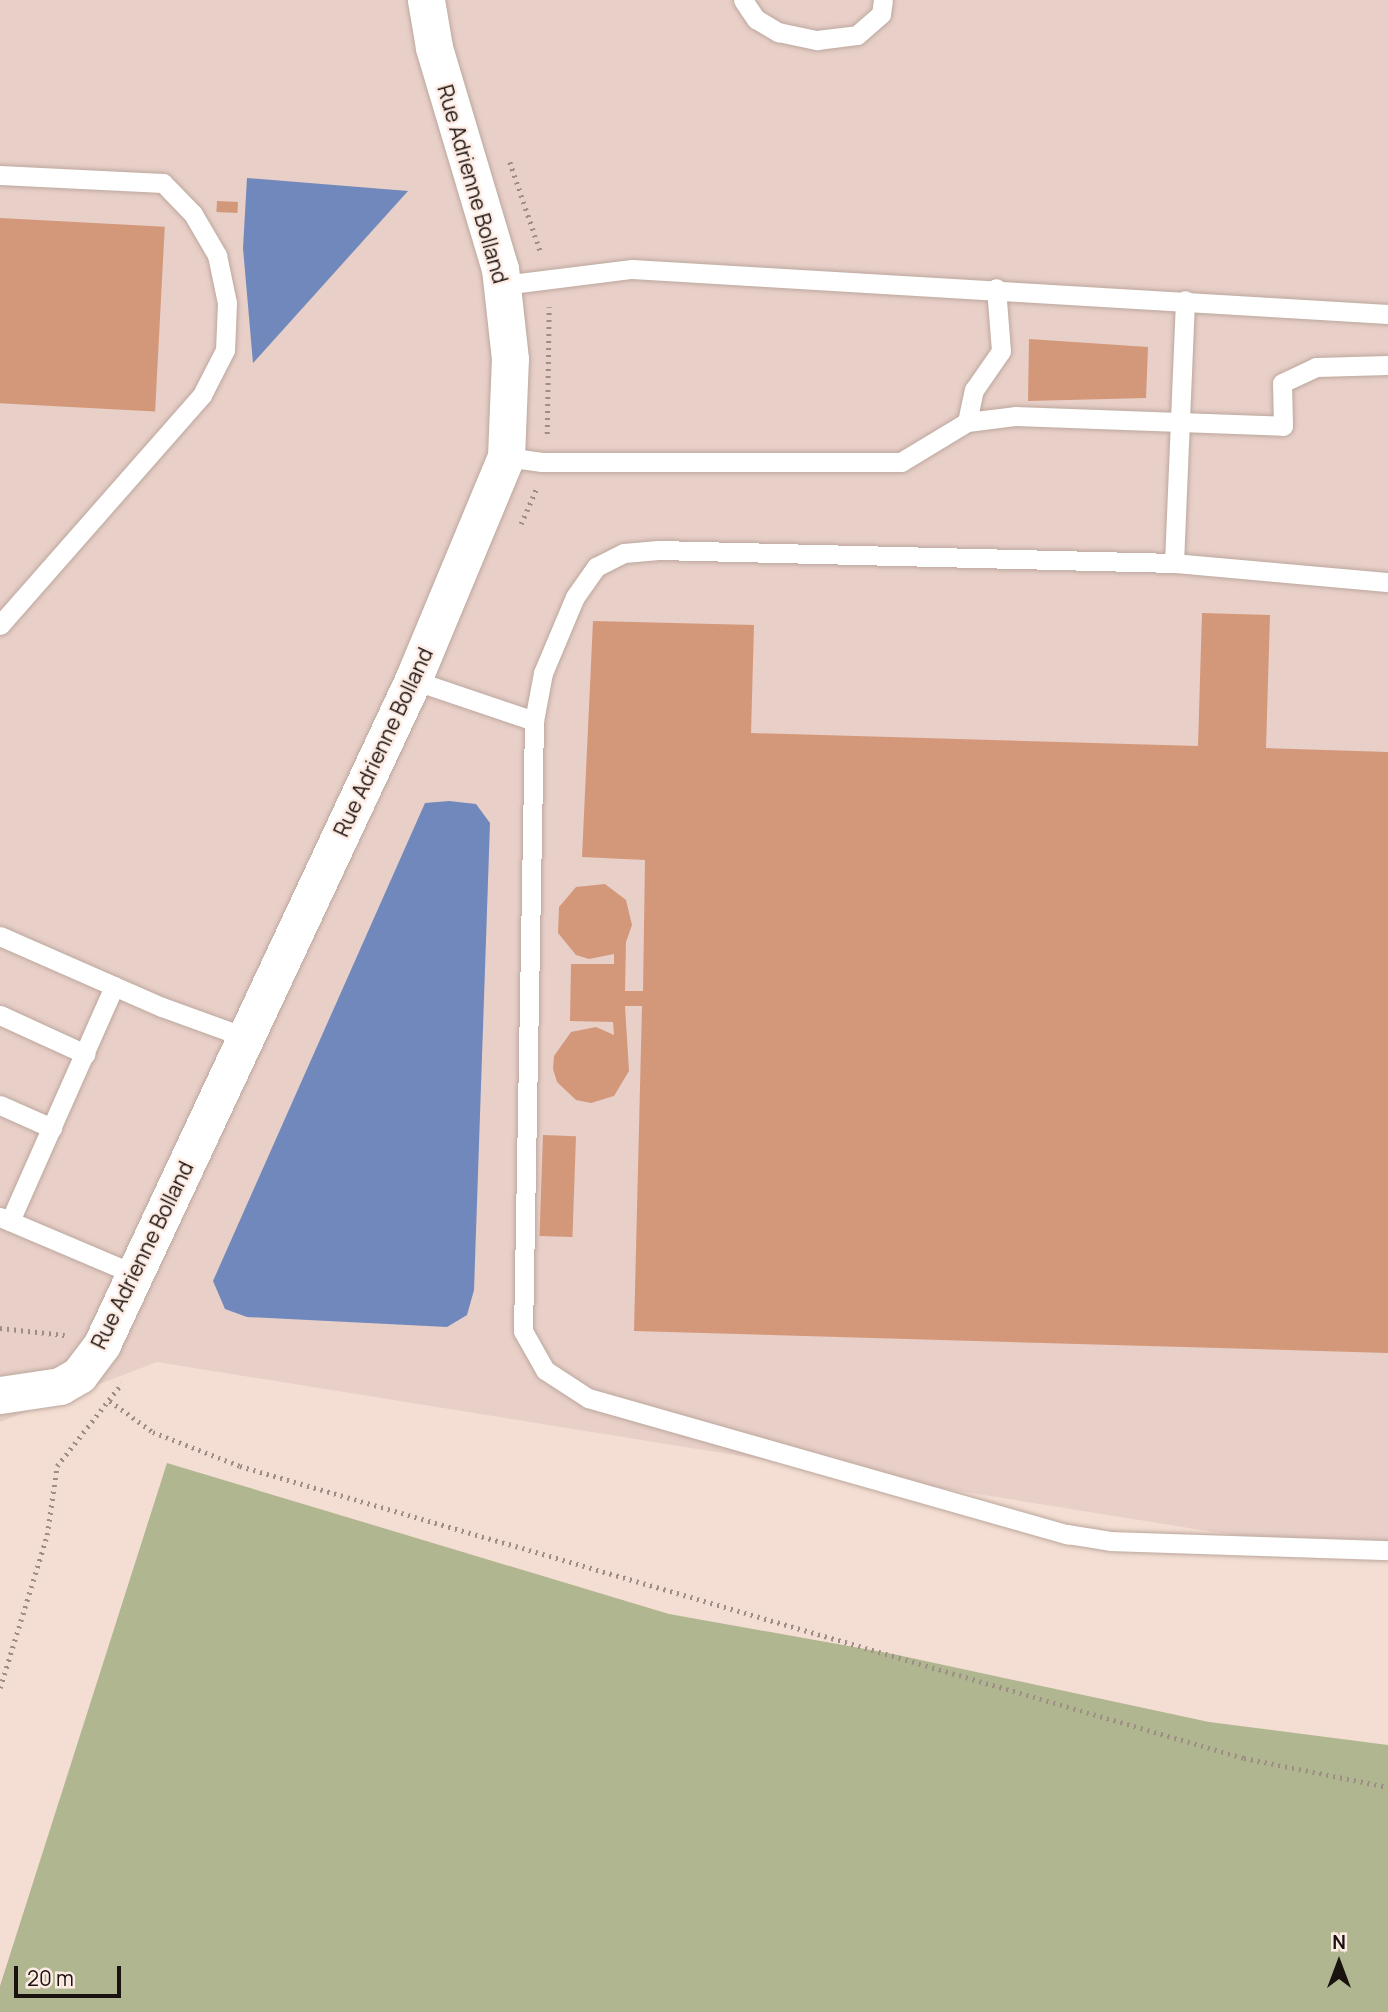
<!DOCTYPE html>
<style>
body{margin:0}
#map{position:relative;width:1388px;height:2012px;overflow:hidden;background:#f4ded3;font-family:Manrope,sans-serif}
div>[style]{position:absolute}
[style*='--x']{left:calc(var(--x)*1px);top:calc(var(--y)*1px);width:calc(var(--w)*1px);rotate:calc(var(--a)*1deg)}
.industrial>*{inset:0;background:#e8cfc8}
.green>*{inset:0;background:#b0b690}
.water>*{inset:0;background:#7088bb}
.building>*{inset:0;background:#d3987a;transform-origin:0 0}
.path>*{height:4.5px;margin-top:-2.25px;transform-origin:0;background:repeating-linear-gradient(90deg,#9e8d86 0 2px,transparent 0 7px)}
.roads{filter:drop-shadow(0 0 2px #bba79d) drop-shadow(0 0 2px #bba79d)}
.service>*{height:19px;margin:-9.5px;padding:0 9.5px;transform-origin:9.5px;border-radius:9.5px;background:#fff}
.minor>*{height:37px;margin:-18.5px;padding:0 18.5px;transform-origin:18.5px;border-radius:18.5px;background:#fff}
span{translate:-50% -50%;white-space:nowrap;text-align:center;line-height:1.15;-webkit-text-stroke:5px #feece4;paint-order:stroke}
.street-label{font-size:21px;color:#19120f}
.north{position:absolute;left:1304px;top:1928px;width:70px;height:70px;-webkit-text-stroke:5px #feece4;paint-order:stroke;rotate:0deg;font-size:19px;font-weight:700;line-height:28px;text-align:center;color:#19120f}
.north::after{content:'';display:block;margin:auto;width:24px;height:32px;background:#19120f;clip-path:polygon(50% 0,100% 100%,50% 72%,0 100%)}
.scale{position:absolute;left:14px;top:1966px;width:107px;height:32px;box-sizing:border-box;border:4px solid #19120f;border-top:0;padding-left:9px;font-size:21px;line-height:24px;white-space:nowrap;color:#19120f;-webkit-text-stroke:5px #feece4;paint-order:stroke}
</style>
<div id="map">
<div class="industrial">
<div style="clip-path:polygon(0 0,1388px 0,1388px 1560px,157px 1362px,0 1422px)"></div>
</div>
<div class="green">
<div style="clip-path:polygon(167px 1463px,669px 1614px,893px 1654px,1209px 1722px,1388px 1745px,1388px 2012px,0 2012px,0 1986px)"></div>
</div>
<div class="water">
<div style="clip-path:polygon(247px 178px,408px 191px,253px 363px,243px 248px)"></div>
<div style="clip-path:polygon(449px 801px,476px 804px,490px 823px,474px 1290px,467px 1315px,447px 1327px,247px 1317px,225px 1309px,213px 1281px,425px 803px)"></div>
</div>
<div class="building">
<div style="left:217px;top:201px;width:21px;height:11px;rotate:3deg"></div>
<div style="left:0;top:218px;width:165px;height:185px;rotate:3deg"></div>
<div style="clip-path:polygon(1029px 339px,1148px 347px,1146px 398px,1028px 401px)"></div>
<div style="clip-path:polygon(1202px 613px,1270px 615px,1266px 748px,1388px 752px,1388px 1353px,634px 1331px,642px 1006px,625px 1006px,629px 1071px,614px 1096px,591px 1103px,576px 1100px,557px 1082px,553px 1069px,554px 1056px,571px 1032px,596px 1027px,614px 1035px,613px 1022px,570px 1021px,571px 964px,614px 964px,614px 954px,589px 959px,576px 955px,558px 933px,559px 907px,576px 887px,605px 884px,626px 900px,632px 925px,626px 942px,625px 991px,643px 991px,645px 860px,582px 857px,593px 621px,754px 625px,751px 733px,1198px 746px)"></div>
<div style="left:543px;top:1135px;width:33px;height:101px;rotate:2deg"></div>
</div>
<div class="path">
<div style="--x:510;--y:162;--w:96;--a:71.2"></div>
<div style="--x:547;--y:434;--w:127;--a:-89.1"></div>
<div style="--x:521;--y:524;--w:40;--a:-66.6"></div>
<div style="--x:0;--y:1328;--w:65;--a:6.1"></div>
<div style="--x:110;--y:1401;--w:53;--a:35.8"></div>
<div style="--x:153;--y:1432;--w:93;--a:21.3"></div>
<div style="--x:240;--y:1466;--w:1046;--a:16.22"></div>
<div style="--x:1244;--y:1758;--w:147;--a:11.4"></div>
<div style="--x:0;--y:1688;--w:160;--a:-72.9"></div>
<div style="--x:47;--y:1535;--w:70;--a:-81.8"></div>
<div style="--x:57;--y:1466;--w:105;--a:-51.9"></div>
</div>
<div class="roads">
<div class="service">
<div style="--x:743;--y:0;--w:23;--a:56"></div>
<div style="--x:756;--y:19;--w:26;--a:31"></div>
<div style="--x:778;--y:32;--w:40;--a:12"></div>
<div style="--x:817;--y:40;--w:40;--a:-7.1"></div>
<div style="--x:857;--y:35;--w:32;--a:-41"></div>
<div style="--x:881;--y:14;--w:14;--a:-82"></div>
<div style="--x:0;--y:175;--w:163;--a:2.8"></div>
<div style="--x:163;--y:183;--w:43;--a:45.9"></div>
<div style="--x:193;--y:214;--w:48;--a:59.7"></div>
<div style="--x:217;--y:255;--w:49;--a:78.2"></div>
<div style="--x:227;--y:303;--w:47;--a:92.4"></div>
<div style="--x:225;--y:350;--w:51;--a:117.1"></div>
<div style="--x:202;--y:395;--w:306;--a:131.3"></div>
<div style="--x:503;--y:285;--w:130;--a:-7.1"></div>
<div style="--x:632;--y:269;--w:757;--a:3.41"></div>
<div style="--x:967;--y:422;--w:33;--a:-78"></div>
<div style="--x:974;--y:390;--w:47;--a:-55.3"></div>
<div style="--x:1001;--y:351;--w:63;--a:-94.5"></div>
<div style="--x:506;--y:457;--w:36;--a:8"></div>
<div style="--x:542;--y:462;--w:359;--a:0"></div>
<div style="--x:901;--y:462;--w:77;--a:-31.2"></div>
<div style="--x:967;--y:422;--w:48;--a:-7.1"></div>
<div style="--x:1015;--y:416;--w:268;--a:2.1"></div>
<div style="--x:1283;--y:426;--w:43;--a:-91.3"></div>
<div style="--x:1282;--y:383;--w:38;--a:-25"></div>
<div style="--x:1316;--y:367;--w:72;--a:-1.6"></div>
<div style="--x:1174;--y:563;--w:263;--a:-87.6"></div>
<div style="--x:413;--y:680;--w:128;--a:18.7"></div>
<div style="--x:534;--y:721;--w:49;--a:-79.4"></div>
<div style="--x:543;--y:673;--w:82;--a:-67.2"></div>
<div style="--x:575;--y:597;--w:37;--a:-55"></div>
<div style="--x:596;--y:567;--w:31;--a:-27"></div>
<div style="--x:624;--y:553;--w:34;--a:-5"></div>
<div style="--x:658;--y:550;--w:516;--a:1.44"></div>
<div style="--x:1174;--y:563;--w:215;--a:5.1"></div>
<div style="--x:534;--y:721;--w:610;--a:91.03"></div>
<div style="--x:523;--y:1331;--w:45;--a:60.6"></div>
<div style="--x:545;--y:1370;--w:51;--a:33.1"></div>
<div style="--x:588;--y:1398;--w:498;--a:15.9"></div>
<div style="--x:1067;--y:1534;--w:45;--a:9"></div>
<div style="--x:1111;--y:1541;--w:277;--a:1.9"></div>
<div style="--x:0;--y:936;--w:177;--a:23.7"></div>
<div style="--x:162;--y:1007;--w:88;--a:19.9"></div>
<div style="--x:0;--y:1015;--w:94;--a:24.6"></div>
<div style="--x:0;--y:1105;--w:57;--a:23.9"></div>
<div style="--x:0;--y:1217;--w:146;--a:23"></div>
<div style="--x:10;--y:1221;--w:257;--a:-66.1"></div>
</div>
<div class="minor">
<div style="--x:0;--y:1395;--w:61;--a:-8.5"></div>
<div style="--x:60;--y:1386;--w:22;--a:-30"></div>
<div style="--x:79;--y:1375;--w:39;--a:-53"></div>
<div style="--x:102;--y:1344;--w:733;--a:-64.9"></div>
<div style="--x:413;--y:680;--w:242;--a:-67.4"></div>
<div style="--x:506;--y:457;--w:98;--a:-87.7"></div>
<div style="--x:510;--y:359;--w:91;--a:-96.3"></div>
<div style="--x:500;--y:269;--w:232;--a:-106.6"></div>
<div style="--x:434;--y:47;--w:48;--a:-99.7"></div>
</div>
</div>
<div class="street-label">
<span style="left:473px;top:184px;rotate:74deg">Rue Adrienne Bolland</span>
<span style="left:383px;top:742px;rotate:-65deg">Rue Adrienne Bolland</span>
<span style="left:142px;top:1255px;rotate:-64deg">Rue Adrienne Bolland</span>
</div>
<div class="north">N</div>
<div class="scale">20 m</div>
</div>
